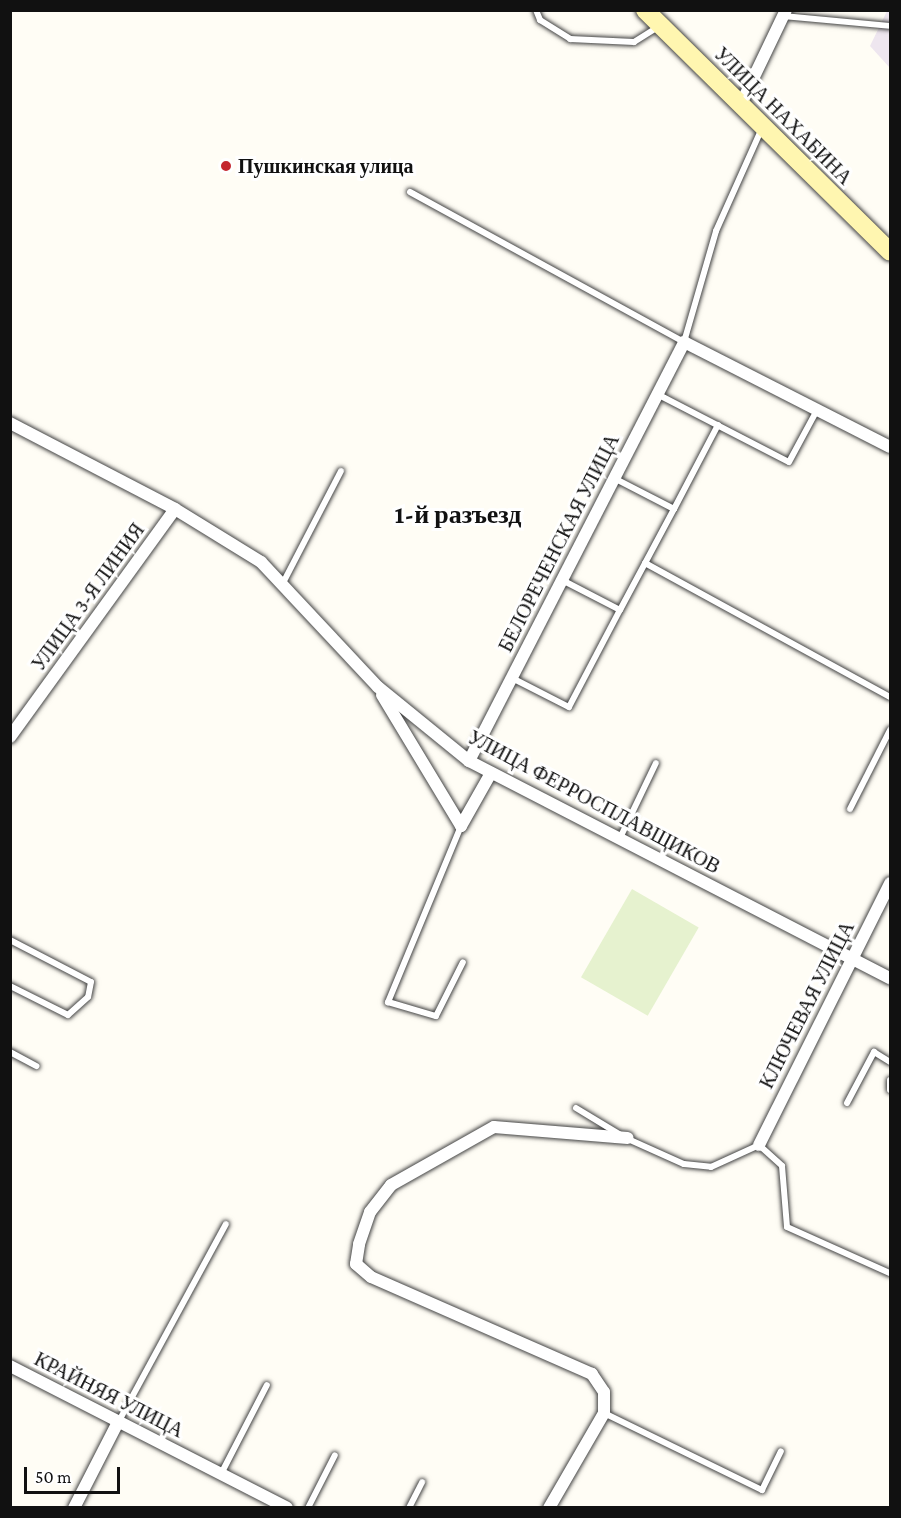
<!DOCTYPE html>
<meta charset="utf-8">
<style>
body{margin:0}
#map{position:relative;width:901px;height:1518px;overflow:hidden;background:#fffdf5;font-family:"Crimson Pro",serif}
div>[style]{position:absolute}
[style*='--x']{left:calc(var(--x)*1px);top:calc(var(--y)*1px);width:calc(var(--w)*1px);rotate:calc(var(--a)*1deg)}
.industrial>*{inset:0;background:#eee6ef}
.pitch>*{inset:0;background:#e6f2cf;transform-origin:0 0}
.roads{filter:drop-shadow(0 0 2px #444) drop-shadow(0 0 2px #444)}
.lane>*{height:6px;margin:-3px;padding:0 3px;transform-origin:3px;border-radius:3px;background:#fff}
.street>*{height:12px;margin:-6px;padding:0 6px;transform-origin:6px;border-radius:6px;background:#fff}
.secondary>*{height:18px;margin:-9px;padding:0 9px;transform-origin:9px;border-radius:9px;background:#fff6b0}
.dots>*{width:16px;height:16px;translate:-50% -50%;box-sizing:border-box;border:3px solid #fff;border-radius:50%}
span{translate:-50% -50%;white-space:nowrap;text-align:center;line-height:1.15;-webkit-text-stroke:6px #fff;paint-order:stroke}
.street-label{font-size:20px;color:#111}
.poi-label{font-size:20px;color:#111;font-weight:700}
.left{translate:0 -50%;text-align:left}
.district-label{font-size:26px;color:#111;font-weight:700}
.frame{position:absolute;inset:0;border:12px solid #111;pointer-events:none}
.scale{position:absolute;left:24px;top:1467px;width:96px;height:27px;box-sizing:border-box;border:3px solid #111;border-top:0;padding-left:8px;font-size:18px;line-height:21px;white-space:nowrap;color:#111;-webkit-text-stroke:4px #fff;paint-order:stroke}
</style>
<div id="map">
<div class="industrial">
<div style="clip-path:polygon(887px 11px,890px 11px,890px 68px,870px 46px)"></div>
</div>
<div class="pitch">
<div style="left:632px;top:889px;width:77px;height:102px;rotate:30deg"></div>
</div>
<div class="roads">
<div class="lane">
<div style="--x:536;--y:10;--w:11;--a:68"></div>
<div style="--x:540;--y:20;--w:36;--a:32"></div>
<div style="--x:570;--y:39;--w:64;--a:2.7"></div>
<div style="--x:634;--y:42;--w:31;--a:-32"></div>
<div style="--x:783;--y:16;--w:107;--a:5.3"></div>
<div style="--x:410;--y:192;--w:312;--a:28.7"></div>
<div style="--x:684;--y:342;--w:116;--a:-73.9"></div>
<div style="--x:716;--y:231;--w:113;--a:-65.9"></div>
<div style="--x:657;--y:394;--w:148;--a:27.3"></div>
<div style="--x:789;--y:462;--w:59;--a:-61.7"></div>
<div style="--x:674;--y:509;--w:95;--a:-62.4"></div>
<div style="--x:645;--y:563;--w:279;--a:28.7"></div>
<div style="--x:562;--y:580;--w:65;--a:27.3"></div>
<div style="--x:620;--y:610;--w:115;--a:-61.9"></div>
<div style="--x:674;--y:509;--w:68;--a:-152.7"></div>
<div style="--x:283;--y:583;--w:126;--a:-62.6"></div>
<div style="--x:512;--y:678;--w:64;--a:27"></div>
<div style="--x:569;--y:707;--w:110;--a:-62.3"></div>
<div style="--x:850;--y:809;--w:89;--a:-63.1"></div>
<div style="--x:461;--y:826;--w:191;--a:112.5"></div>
<div style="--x:388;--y:1002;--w:50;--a:16.3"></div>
<div style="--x:436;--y:1016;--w:60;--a:-63.4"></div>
<div style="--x:620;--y:838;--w:83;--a:-64.4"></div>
<div style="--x:10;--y:940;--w:91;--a:27.4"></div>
<div style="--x:91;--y:982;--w:15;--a:101"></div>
<div style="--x:88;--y:997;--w:27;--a:138"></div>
<div style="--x:68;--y:1015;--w:65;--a:-153.4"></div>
<div style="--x:10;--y:1052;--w:30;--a:28"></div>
<div style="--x:890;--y:1080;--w:10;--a:90"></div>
<div style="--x:847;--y:1103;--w:58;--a:-62.1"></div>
<div style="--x:874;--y:1052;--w:19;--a:32"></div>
<div style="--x:576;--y:1108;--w:50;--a:31.2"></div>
<div style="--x:628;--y:1139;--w:61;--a:24.1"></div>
<div style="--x:684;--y:1164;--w:27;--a:6"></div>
<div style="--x:711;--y:1167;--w:53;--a:-24.6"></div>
<div style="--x:759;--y:1145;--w:31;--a:42"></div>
<div style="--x:782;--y:1166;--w:61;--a:85.3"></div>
<div style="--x:787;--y:1227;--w:113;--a:24.1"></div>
<div style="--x:604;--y:1413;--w:176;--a:26"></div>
<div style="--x:762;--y:1490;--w:43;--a:-64"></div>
<div style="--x:119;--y:1421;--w:224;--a:-61.5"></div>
<div style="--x:221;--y:1474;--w:100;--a:-62.7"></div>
<div style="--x:308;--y:1508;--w:59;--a:-63"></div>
<div style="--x:409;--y:1508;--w:29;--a:-63"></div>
</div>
<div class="street">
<div style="--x:740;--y:106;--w:106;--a:-64.4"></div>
<div style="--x:10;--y:423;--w:186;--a:27.5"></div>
<div style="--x:175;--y:509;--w:101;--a:31.6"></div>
<div style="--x:261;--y:562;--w:171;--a:46.9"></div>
<div style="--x:378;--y:687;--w:117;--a:39.1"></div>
<div style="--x:469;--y:761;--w:474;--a:27.3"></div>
<div style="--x:382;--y:695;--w:153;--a:58.9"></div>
<div style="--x:461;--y:826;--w:61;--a:-60.5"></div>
<div style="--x:10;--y:737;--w:281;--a:-54.1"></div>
<div style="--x:469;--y:761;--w:471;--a:-62.8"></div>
<div style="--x:684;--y:342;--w:231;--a:27"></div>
<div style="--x:759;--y:1145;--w:293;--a:-63.4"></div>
<div style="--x:10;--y:1366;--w:311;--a:27.1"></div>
<div style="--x:74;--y:1508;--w:97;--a:-62.9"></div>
<div style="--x:549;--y:1508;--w:110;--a:-59.9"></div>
<div style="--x:604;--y:1413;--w:21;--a:-90"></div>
<div style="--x:604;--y:1392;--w:22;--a:-124"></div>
<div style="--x:592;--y:1374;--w:241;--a:-156.3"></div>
<div style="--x:371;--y:1277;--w:20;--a:-139"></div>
<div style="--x:356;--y:1264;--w:20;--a:-81"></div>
<div style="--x:359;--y:1244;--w:34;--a:-71"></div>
<div style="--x:370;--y:1212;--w:34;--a:-52"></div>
<div style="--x:391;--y:1185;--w:118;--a:-29.4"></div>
<div style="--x:494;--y:1127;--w:134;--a:4.7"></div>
</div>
<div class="secondary">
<div style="--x:645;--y:10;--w:344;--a:44.6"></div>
</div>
</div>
<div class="dots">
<div style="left:226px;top:166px;background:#c4262e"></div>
</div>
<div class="street-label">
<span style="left:783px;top:116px;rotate:45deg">УЛИЦА НАХАБИНА</span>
<span style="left:559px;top:543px;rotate:-63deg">БЕЛОРЕЧЕНСКАЯ УЛИЦА</span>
<span style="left:88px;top:597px;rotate:-54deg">УЛИЦА 3-Я ЛИНИЯ</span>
<span style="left:594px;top:802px;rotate:28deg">УЛИЦА ФЕРРОСПЛАВЩИКОВ</span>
<span style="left:807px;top:1005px;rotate:-63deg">КЛЮЧЕВАЯ УЛИЦА</span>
<span style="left:109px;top:1395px;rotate:27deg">КРАЙНЯЯ УЛИЦА</span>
</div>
<div class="poi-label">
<span class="left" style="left:238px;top:166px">Пушкинская улица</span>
</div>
<div class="district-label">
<span style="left:458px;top:515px">1-й разъезд</span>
</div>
<div class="frame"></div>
<div class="scale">50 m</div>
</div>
